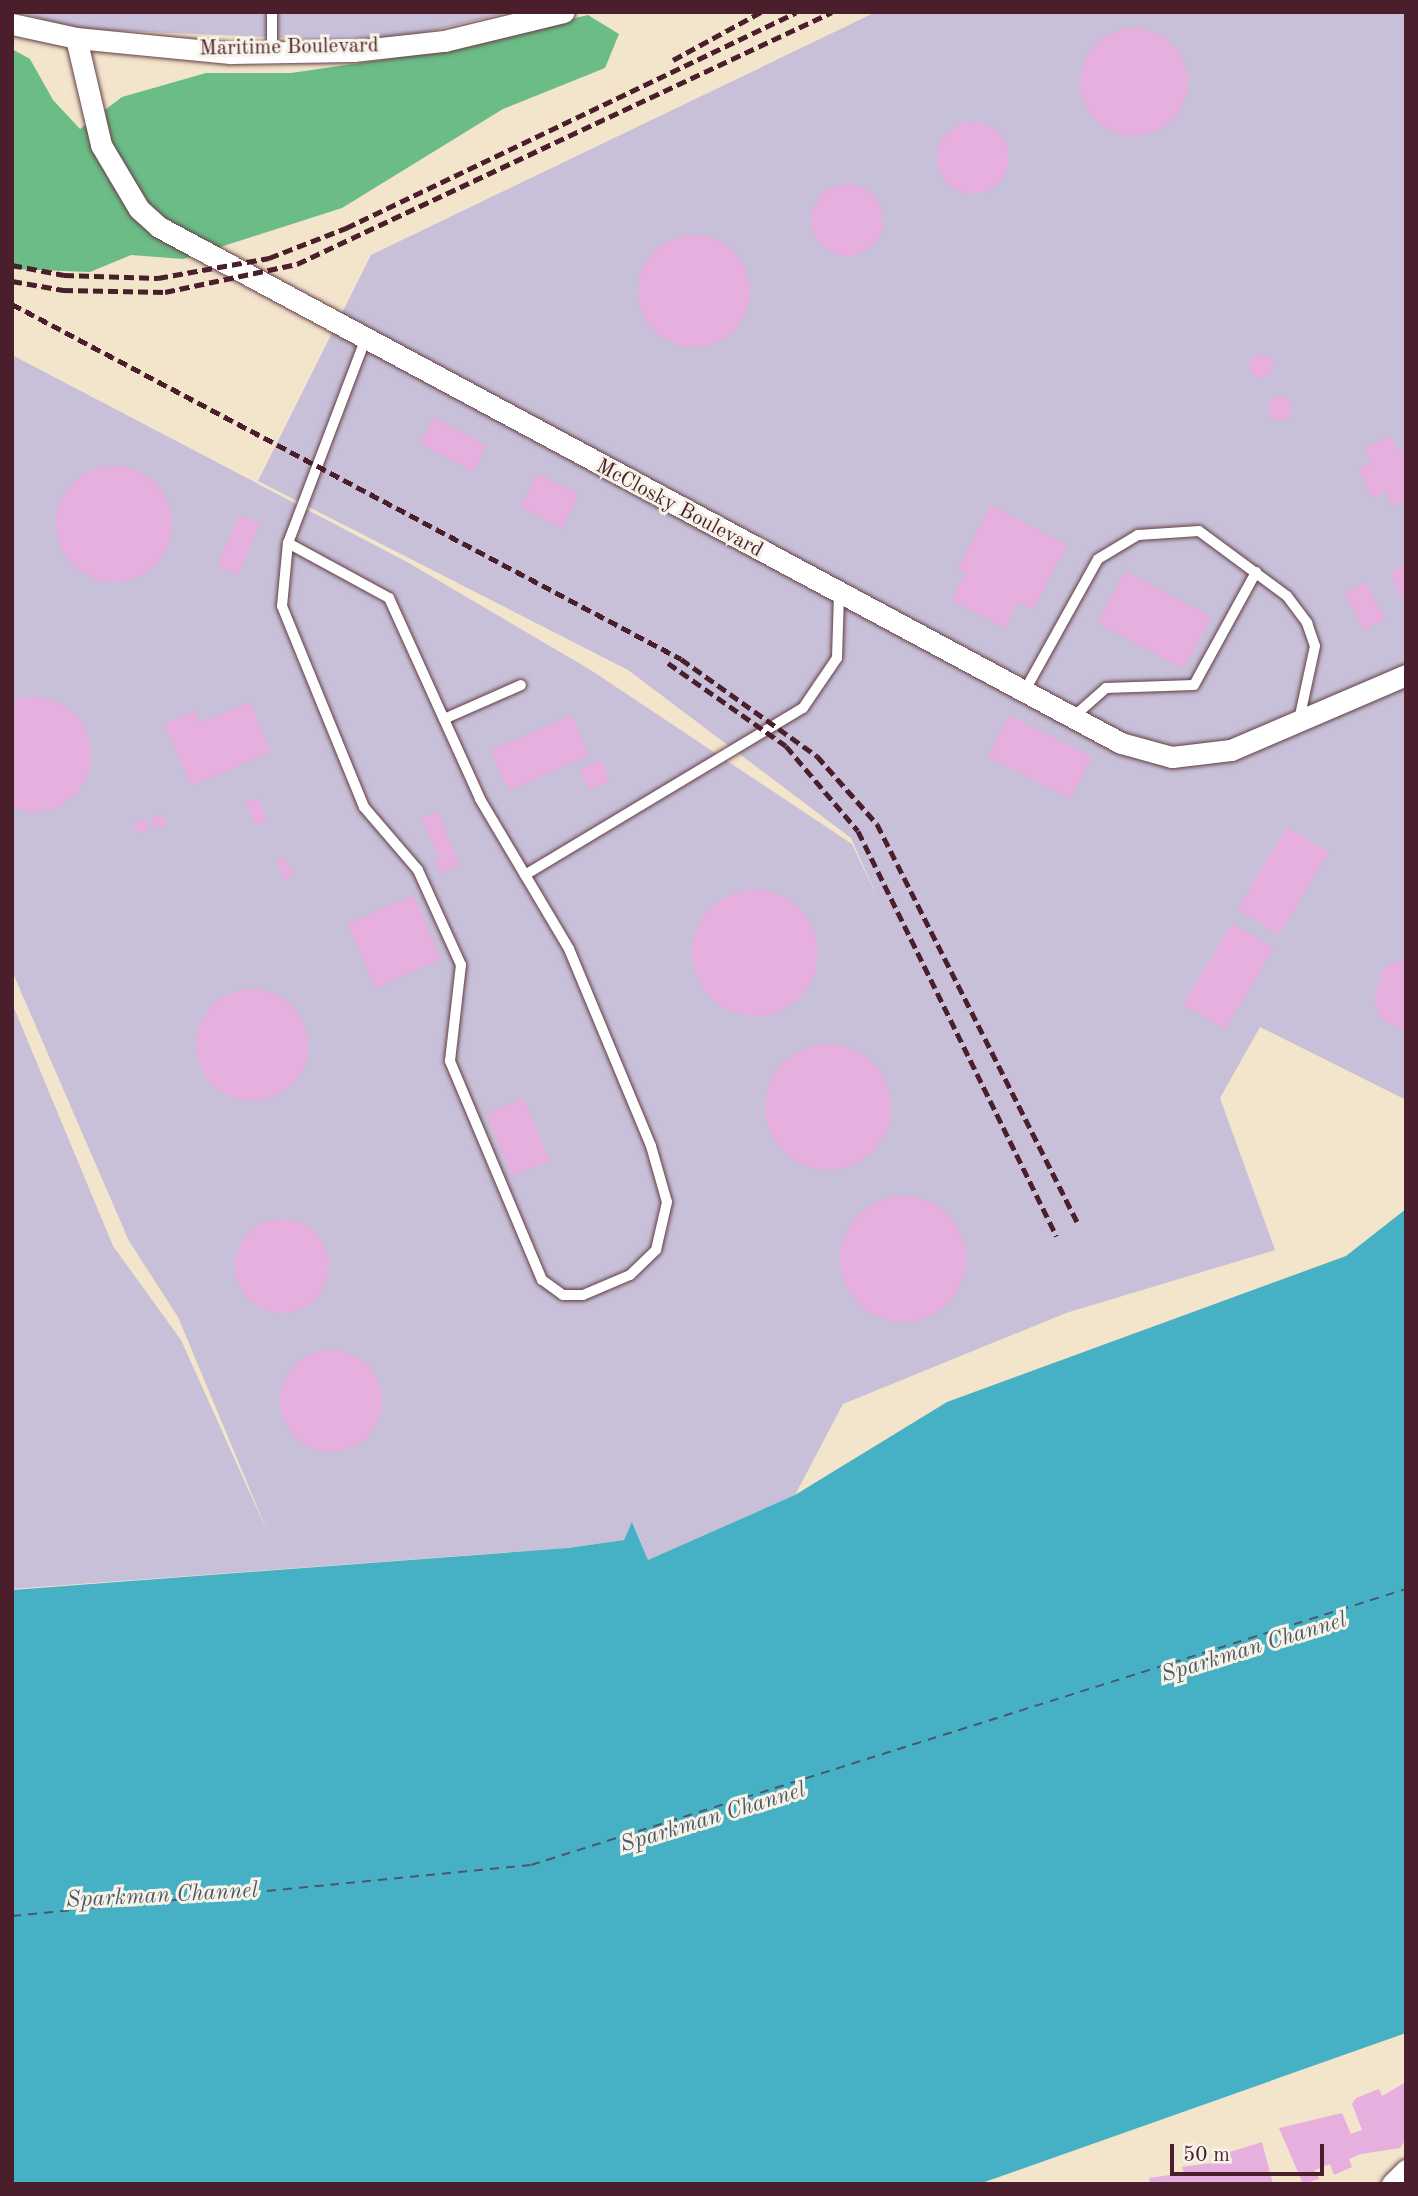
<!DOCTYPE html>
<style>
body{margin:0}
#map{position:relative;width:1418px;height:2196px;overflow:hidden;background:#f3e4cc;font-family:"Old Standard TT",serif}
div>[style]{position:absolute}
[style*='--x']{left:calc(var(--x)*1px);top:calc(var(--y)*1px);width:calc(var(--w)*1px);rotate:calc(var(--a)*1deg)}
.industrial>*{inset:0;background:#c7c0d8}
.forest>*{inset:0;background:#6bbc87}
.water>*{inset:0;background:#46b1c4}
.ferry>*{height:2px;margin-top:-1px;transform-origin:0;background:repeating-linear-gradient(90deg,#485968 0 9px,transparent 0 16px)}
.building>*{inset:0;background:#e6afde;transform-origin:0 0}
.round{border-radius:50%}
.roads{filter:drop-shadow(0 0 2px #633d43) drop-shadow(0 0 2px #633d43)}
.lane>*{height:10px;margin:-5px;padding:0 5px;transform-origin:5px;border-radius:5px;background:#fff}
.street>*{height:21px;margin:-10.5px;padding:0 10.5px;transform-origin:10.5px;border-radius:10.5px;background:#fff}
.rail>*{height:5px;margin-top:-2.5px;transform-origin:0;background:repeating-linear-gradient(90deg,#4a1f2b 0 10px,transparent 0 15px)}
span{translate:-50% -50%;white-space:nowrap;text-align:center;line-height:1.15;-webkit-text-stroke:6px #f7f3e8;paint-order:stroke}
.street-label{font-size:21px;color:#4a1f2b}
.water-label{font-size:23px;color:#485968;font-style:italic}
.frame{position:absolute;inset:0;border:14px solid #4a1f2b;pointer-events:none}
.scale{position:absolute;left:1170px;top:2144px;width:154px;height:32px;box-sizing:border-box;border:4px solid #4a1f2b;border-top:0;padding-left:9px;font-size:21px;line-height:24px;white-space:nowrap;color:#4a1f2b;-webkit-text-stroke:5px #f7f3e8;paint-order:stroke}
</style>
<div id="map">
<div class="industrial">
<div style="clip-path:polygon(20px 12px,510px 12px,385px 42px,74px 29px)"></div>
<div style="clip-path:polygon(876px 12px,1406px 12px,1406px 1100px,1260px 1027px,1220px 1098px,1275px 1250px,1066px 1313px,843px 1404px,795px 1495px,648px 1560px,633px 1523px,624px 1540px,568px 1548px,12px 1589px,12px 1003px,113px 1246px,181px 1340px,268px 1533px,178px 1317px,129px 1241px,12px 971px,12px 355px,407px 562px,589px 669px,852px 844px,879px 901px,851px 838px,628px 670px,258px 481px,371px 255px)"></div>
</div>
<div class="forest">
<div style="clip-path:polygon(588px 15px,619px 34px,605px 68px,503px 109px,342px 208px,183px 259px,131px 255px,90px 272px,12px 269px,12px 49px,30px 59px,53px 100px,80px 129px,122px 97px,206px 73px,291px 73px,422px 54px)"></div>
</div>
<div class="water">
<div style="clip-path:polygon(1406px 1209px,1406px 2033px,979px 2184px,12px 2184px,12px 1590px,568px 1548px,624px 1540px,632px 1522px,648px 1560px,795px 1495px,947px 1402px,1346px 1256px)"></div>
</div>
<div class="ferry">
<div style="--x:12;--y:1916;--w:521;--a:-5.61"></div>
<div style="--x:531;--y:1865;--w:917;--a:-17.51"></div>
</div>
<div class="building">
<div class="round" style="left:1080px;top:28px;width:108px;height:108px"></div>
<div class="round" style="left:937px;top:122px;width:72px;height:72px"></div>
<div class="round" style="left:811px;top:184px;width:72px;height:72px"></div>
<div class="round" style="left:638px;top:235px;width:112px;height:112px"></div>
<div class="round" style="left:1249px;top:354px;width:24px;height:24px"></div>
<div class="round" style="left:1268px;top:397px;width:24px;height:24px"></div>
<div style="left:434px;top:417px;width:60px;height:30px;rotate:28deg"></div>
<div style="clip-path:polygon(1391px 436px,1397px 451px,1406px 447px,1406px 500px,1392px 506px,1385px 492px,1372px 498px,1358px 469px,1371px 463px,1364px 448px)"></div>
<div class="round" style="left:56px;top:466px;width:116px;height:116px"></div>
<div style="left:538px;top:473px;width:47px;height:38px;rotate:28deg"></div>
<div style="clip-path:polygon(991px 505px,1067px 545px,1033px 610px,1019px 602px,1005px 628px,951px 600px,965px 574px,957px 570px)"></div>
<div style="left:239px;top:515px;width:23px;height:56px;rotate:23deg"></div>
<div style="clip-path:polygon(1406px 565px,1406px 607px,1390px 573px)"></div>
<div style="left:1125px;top:571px;width:98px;height:59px;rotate:28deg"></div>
<div style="left:1366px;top:582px;width:42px;height:24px;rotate:63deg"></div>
<div style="clip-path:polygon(36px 696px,61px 703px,81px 720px,91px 744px,90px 770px,78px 793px,57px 808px,31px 813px,12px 807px,12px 700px)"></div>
<div style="clip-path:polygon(250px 702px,271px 752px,191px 786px,164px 724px,195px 711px,200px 723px)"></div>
<div style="left:571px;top:715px;width:44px;height:88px;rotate:66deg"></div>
<div style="left:1009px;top:715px;width:93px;height:47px;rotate:27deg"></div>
<div style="left:601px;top:760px;width:23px;height:23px;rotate:67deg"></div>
<div style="left:257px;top:797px;width:25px;height:12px;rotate:67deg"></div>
<div style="clip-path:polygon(438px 811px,459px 866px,441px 874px,434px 859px,440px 857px,421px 818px)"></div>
<div class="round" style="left:152px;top:814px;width:14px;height:14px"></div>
<div class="round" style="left:134px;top:819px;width:14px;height:14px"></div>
<div style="left:1287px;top:827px;width:49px;height:96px;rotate:31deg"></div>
<div style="left:285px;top:857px;width:21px;height:10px;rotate:65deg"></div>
<div class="round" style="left:692px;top:890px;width:126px;height:126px"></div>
<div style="left:413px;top:895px;width:70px;height:72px;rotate:66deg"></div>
<div style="left:1232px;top:923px;width:49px;height:95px;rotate:31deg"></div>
<div style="clip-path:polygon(1406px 958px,1406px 1032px,1381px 1018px,1374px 1002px,1383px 969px)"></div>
<div class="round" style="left:196px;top:989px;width:112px;height:112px"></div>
<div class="round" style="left:765px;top:1044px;width:126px;height:126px"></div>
<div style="left:524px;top:1098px;width:68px;height:41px;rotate:68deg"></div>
<div class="round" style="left:840px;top:1196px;width:126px;height:126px"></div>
<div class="round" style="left:235px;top:1219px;width:94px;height:94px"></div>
<div class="round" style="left:280px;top:1350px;width:102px;height:102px"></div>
<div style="clip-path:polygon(1406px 2082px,1406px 2139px,1400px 2148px,1361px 2154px,1349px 2159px,1352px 2167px,1334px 2175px,1330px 2164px,1315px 2170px,1319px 2179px,1303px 2184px,1279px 2128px,1342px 2113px,1351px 2134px,1362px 2130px,1352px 2104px,1356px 2098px,1379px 2089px,1382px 2096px)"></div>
<div style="clip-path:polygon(1262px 2142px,1273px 2184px,1151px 2184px,1149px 2178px,1184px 2173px,1182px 2167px,1218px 2162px,1217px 2156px)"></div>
</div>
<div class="roads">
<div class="lane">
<div style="--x:272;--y:52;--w:40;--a:-90"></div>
<div style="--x:288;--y:543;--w:115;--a:28.6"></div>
<div style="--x:389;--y:598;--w:221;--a:65.6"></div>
<div style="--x:480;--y:799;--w:174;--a:59.3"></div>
<div style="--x:569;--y:949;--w:213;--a:67.4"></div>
<div style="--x:651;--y:1146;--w:58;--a:74.1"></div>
<div style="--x:667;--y:1202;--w:49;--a:102.9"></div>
<div style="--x:656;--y:1250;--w:36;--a:136"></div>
<div style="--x:630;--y:1275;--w:51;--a:156.9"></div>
<div style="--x:583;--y:1295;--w:20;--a:180"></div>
<div style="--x:563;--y:1295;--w:26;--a:-144"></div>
<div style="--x:542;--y:1280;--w:238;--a:-112.8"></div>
<div style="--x:450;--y:1061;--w:97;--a:-83.5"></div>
<div style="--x:461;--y:965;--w:104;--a:-114.4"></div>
<div style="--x:418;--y:870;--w:83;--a:-130.6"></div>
<div style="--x:364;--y:807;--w:217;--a:-112.2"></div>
<div style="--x:282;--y:606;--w:63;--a:-84.6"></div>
<div style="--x:288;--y:543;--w:214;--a:-69.2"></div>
<div style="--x:1024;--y:692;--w:152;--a:-60.9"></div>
<div style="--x:1098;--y:559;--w:47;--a:-31"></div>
<div style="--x:1138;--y:535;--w:61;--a:-3.8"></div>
<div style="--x:1199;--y:531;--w:109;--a:36.5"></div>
<div style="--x:1287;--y:596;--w:34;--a:53"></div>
<div style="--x:1307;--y:623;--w:24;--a:71"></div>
<div style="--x:1315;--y:646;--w:76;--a:102.2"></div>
<div style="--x:1072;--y:718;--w:45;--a:-41.4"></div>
<div style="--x:1106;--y:688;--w:88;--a:-2"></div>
<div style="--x:1194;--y:685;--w:129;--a:-61.2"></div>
<div style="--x:444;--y:719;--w:84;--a:-23.8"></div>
<div style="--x:525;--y:875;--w:324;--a:-31"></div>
<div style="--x:803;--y:708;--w:60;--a:-55.8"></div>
<div style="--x:837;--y:658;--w:64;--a:-88.2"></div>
</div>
<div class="street">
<div style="--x:12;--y:24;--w:66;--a:12.3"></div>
<div style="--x:76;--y:38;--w:155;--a:5.6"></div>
<div style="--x:230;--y:53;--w:123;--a:-0.9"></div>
<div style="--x:353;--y:51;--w:92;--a:-6.3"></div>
<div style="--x:444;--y:41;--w:123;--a:-13.6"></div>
<div style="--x:76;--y:38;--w:110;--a:76.8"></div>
<div style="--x:101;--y:145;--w:74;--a:59.3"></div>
<div style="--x:139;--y:209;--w:27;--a:42"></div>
<div style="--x:159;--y:227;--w:1092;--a:28.21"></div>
<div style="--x:1121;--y:743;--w:53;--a:15.4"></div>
<div style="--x:1172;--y:757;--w:59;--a:-6.8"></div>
<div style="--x:1231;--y:750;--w:190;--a:-23.2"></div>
<div style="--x:1392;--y:2184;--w:20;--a:-45"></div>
</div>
</div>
<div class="rail">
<div style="--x:673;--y:60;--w:100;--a:-28.6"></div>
<div style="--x:12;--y:265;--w:53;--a:10.9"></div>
<div style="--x:64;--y:275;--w:94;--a:1.8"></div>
<div style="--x:158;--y:278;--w:113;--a:-10.2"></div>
<div style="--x:269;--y:258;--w:83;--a:-21.3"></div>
<div style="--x:346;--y:228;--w:499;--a:-25.6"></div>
<div style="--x:12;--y:281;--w:52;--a:10"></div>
<div style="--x:63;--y:290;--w:102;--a:1.1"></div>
<div style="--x:165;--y:292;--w:135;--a:-12"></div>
<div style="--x:297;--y:264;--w:591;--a:-25.22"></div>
<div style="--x:12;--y:304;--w:757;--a:27.95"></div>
<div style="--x:681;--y:659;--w:167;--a:35.5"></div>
<div style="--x:817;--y:756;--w:91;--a:48.6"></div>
<div style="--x:877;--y:824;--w:449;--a:63.3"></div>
<div style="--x:668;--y:663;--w:144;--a:35.1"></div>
<div style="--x:786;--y:746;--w:111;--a:49.7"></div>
<div style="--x:858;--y:831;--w:451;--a:63.9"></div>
</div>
<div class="street-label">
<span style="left:289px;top:48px;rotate:-1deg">Maritime Boulevard</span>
<span style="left:679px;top:509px;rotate:28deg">McClosky Boulevard</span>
</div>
<div class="water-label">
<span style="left:1254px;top:1648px;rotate:-17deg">Sparkman Channel</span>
<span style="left:713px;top:1818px;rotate:-17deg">Sparkman Channel</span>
<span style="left:162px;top:1896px;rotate:-3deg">Sparkman Channel</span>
</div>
<div class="frame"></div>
<div class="scale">50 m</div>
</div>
